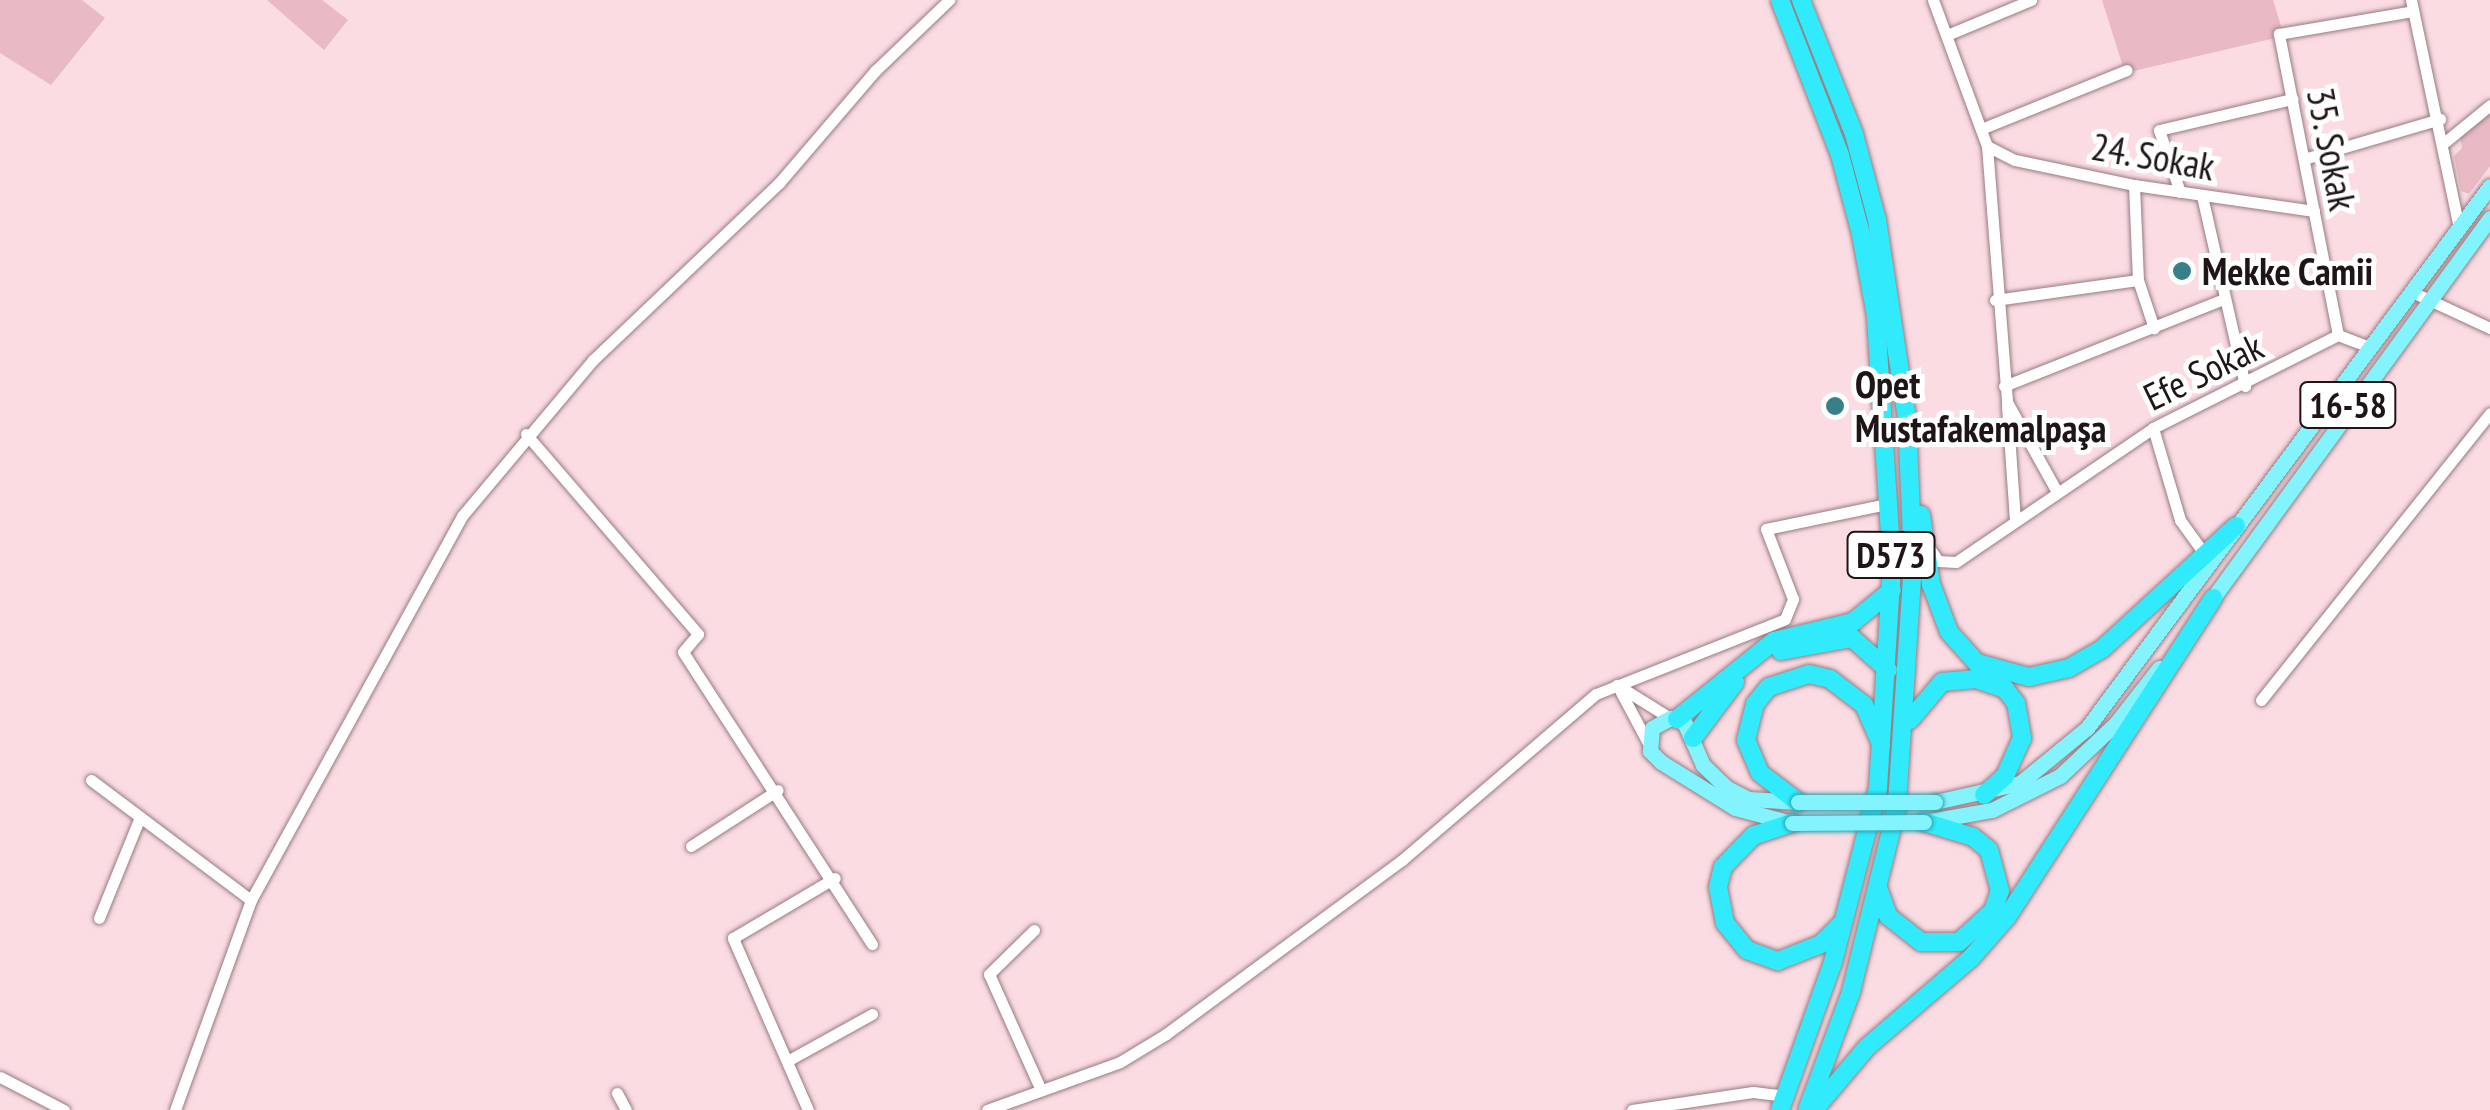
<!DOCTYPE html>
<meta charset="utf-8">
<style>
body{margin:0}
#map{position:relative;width:2490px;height:1110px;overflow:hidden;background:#fbdce3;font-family:"PT Sans Narrow",sans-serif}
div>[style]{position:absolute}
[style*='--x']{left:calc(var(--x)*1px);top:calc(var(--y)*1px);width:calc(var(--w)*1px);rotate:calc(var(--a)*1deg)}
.green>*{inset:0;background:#e9bac4}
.roads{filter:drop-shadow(0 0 2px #977b81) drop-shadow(0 0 2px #977b81)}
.minor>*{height:11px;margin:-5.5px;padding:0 5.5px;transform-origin:5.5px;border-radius:5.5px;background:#fff}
.major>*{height:15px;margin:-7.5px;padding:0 7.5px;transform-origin:7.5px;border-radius:7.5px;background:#83f3fd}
.highway>*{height:18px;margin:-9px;padding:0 9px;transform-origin:9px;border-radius:9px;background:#31ebfc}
.bridges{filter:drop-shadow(0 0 2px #2ba0ac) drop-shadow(0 0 2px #2ba0ac)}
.major-bridge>*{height:15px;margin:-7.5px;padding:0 7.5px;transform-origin:7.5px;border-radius:7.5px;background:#83f3fd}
.dots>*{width:28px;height:28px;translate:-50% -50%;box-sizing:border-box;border:5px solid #fff;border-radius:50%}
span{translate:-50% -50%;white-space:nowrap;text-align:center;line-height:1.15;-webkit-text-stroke:10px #fff;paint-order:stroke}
.shield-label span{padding:2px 8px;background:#fff;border:2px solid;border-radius:8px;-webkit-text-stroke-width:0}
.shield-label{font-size:35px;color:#1f1517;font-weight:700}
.street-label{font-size:38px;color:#1f1517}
.poi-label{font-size:38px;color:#1f1517;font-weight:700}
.left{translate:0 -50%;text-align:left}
</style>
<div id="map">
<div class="green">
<div style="clip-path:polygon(0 0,82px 0,105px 18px,51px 85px,0 53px)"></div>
<div style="clip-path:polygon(267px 0,322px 0,348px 20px,324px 50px)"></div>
<div style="clip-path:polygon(2102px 0,2273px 0,2284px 36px,2125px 73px)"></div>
<div style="clip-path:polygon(2490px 111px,2490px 166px,2469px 194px,2461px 191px,2454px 156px,2462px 148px,2460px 137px)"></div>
</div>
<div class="roads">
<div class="minor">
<div style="--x:1933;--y:0;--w:156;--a:69.7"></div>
<div style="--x:1987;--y:146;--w:257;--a:85.5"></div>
<div style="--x:2007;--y:402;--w:101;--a:60.9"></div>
<div style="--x:2411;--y:0;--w:232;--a:78.1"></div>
<div style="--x:1947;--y:35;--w:91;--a:-22.6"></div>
<div style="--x:1981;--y:129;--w:157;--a:-22"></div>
<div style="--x:2445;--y:142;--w:58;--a:-39.4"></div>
<div style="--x:1987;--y:146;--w:31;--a:27"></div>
<div style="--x:2015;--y:160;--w:122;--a:11.9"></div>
<div style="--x:2134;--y:185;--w:182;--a:8.2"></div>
<div style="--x:2304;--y:159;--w:142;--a:-16.4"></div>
<div style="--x:2134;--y:185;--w:95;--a:87.6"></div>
<div style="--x:2138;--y:280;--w:51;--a:71.6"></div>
<div style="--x:2180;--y:192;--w:65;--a:-108.7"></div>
<div style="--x:2159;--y:130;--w:137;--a:-13.1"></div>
<div style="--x:2202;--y:196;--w:195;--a:77.2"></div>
<div style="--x:2410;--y:291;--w:88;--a:24.8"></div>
<div style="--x:1995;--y:300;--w:144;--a:-8"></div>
<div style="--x:2338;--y:335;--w:307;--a:-101.1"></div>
<div style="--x:2279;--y:34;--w:136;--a:-9.7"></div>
<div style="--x:2004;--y:386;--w:237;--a:-21.6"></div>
<div style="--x:2007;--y:406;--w:113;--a:86"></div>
<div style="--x:2153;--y:428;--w:96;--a:73.6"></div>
<div style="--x:2180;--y:520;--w:44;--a:54.2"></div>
<div style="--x:526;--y:434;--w:264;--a:49.3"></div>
<div style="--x:698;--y:634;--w:23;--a:130"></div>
<div style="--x:683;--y:652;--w:348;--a:57.1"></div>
<div style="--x:1928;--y:546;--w:18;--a:56"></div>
<div style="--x:1938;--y:561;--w:18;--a:3"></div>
<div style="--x:1956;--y:562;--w:238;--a:-34.2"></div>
<div style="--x:2153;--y:428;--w:207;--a:-26.7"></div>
<div style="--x:2338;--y:335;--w:34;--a:21"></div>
<div style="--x:2261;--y:700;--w:367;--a:-51.4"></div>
<div style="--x:1648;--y:743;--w:66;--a:-118.1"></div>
<div style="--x:1617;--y:685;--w:62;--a:31.9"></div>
<div style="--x:91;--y:780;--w:200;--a:36.9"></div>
<div style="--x:691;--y:846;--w:103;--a:-32.8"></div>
<div style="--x:99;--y:918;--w:109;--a:-67.9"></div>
<div style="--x:1034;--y:930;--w:63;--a:135.6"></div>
<div style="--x:989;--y:974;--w:125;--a:65.9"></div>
<div style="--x:789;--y:1060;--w:95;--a:-29"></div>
<div style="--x:0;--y:1077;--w:72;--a:27.3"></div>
<div style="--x:617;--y:1093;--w:19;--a:62"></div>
<div style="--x:175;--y:1110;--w:223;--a:-70.1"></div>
<div style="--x:251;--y:900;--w:438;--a:-61.2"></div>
<div style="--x:462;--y:516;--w:204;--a:-50"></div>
<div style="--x:593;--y:360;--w:257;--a:-43.6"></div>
<div style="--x:779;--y:183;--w:148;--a:-49.4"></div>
<div style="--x:875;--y:71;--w:103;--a:-43.8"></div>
<div style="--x:808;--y:1110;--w:188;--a:-113.6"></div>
<div style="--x:733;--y:938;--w:118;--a:-30.5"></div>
<div style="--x:987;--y:1110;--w:141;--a:-19.8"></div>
<div style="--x:1120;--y:1062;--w:54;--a:-31.3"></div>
<div style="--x:1166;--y:1034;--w:293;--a:-36.4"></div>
<div style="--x:1402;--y:860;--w:255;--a:-40.6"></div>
<div style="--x:1596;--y:694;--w:203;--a:-21.6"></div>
<div style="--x:1785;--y:619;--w:22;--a:-68"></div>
<div style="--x:1793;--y:599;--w:75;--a:-111.1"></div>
<div style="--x:1766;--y:529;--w:124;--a:-11.7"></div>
<div style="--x:1632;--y:1110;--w:122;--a:-8.5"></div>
<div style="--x:1753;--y:1092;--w:33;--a:7"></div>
</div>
<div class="major">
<div style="--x:2207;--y:606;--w:480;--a:-53.9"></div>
<div style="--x:1935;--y:802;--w:87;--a:-12.6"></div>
<div style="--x:2020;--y:783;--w:87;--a:-39.4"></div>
<div style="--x:2087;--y:728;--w:675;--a:-53.37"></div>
<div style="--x:1930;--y:821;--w:63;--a:-10.1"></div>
<div style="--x:1992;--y:810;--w:76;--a:-26.6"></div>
<div style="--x:2060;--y:776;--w:77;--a:-43.4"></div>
<div style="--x:2116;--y:723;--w:70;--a:-52"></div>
<div style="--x:1792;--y:823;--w:59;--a:-165.3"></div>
<div style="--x:1735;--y:808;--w:87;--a:-148.1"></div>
<div style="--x:1661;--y:762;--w:16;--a:-135"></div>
<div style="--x:1650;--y:751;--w:23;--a:-85"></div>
<div style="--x:1652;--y:728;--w:21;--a:-29"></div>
<div style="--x:1670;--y:718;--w:15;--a:16"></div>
<div style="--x:1684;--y:722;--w:47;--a:66.2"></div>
<div style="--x:1703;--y:765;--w:33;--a:44"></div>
<div style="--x:1727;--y:788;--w:25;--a:27"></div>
<div style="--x:1749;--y:799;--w:49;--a:3.5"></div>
</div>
<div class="highway">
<div style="--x:1801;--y:0;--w:144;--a:68.4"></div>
<div style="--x:1854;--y:134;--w:89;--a:75"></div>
<div style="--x:1877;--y:220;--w:201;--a:81.4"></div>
<div style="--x:1907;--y:419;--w:144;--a:87.6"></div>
<div style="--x:1913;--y:563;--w:245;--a:93.8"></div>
<div style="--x:1897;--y:807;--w:191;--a:104"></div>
<div style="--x:1851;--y:992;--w:126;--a:110.4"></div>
<div style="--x:1921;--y:515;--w:70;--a:81.8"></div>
<div style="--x:1931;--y:584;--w:51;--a:69.4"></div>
<div style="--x:1949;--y:632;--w:42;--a:47.9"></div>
<div style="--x:1977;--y:663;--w:54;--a:15.1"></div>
<div style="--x:2029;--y:677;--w:41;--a:-12.7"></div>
<div style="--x:2069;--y:668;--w:38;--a:-30"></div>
<div style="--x:2102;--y:649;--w:182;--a:-42.5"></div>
<div style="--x:1781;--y:651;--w:72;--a:-10.4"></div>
<div style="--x:1852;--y:638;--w:48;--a:41.6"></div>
<div style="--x:1677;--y:719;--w:124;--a:-38.8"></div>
<div style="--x:1774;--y:641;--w:81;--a:-13.5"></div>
<div style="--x:1853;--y:622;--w:50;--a:-39.4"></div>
<div style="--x:1910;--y:720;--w:50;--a:-49.9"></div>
<div style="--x:1942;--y:682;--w:34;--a:-5"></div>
<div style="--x:1976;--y:679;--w:31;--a:19"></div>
<div style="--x:2005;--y:689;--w:18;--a:52"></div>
<div style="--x:2016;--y:703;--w:36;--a:80"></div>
<div style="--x:2022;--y:738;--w:42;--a:114.1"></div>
<div style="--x:2005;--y:776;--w:28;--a:138"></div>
<div style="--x:1693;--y:738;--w:70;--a:-53.1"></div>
<div style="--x:1798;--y:802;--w:48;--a:-142.7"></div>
<div style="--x:1760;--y:773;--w:36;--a:-113"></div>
<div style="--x:1746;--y:740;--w:37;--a:-76"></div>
<div style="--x:1755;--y:704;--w:22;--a:-51"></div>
<div style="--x:1769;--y:687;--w:42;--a:-18"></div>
<div style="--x:1809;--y:674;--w:22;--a:13"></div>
<div style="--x:1830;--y:679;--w:43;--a:37.4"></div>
<div style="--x:1864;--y:705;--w:43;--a:66.4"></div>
<div style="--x:1792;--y:823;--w:40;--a:162"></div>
<div style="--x:1754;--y:835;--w:45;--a:134.1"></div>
<div style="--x:1723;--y:867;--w:21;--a:104"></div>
<div style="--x:1718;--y:887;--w:37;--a:79"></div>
<div style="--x:1725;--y:923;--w:35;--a:51"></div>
<div style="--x:1747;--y:950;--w:33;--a:20"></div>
<div style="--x:1778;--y:961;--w:46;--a:-21.6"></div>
<div style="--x:1821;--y:944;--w:30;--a:-45"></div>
<div style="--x:1878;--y:888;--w:30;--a:70"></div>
<div style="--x:1888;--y:916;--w:42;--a:38.2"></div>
<div style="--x:1921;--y:942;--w:38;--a:0"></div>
<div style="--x:1959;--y:942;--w:46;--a:-42.4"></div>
<div style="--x:1993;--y:911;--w:21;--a:-71"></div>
<div style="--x:2000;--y:891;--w:42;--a:-105"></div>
<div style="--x:1989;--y:850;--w:21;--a:-141"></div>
<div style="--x:1973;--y:837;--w:51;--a:-163"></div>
<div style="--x:1780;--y:1110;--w:157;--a:-70.3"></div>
<div style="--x:1833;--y:962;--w:180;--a:-75.5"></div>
<div style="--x:1878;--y:788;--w:223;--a:-86.4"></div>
<div style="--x:1892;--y:565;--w:250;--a:-93.7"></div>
<div style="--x:1876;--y:316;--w:83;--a:-100.4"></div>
<div style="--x:1861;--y:234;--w:82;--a:-104.9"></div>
<div style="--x:1840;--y:155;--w:166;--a:-111.2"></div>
<div style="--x:1814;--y:1110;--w:82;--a:-49.9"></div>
<div style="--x:1867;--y:1047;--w:137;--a:-40.6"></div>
<div style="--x:1971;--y:958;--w:55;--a:-48.7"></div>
<div style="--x:2007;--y:917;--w:380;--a:-57.1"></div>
</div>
</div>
<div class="bridges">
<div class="major-bridge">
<div style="--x:1798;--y:802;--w:137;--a:0"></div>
<div style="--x:1792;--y:823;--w:132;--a:-0.4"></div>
</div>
</div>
<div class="dots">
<div style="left:2182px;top:271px;background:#388087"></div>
<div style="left:1835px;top:406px;background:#388087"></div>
</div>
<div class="shield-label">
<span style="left:2348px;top:405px">16-58</span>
<span style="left:1891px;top:555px">D573</span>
</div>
<div class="street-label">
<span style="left:2332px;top:149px;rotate:79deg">35. Sokak</span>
<span style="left:2153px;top:156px;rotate:10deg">24. Sokak</span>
<span style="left:2203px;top:371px;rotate:-26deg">Efe Sokak</span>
</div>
<div class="poi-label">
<span class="left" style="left:2202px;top:271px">Mekke Camii</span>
<span class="left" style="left:1855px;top:406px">Opet<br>Mustafakemalpaşa</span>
</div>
</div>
